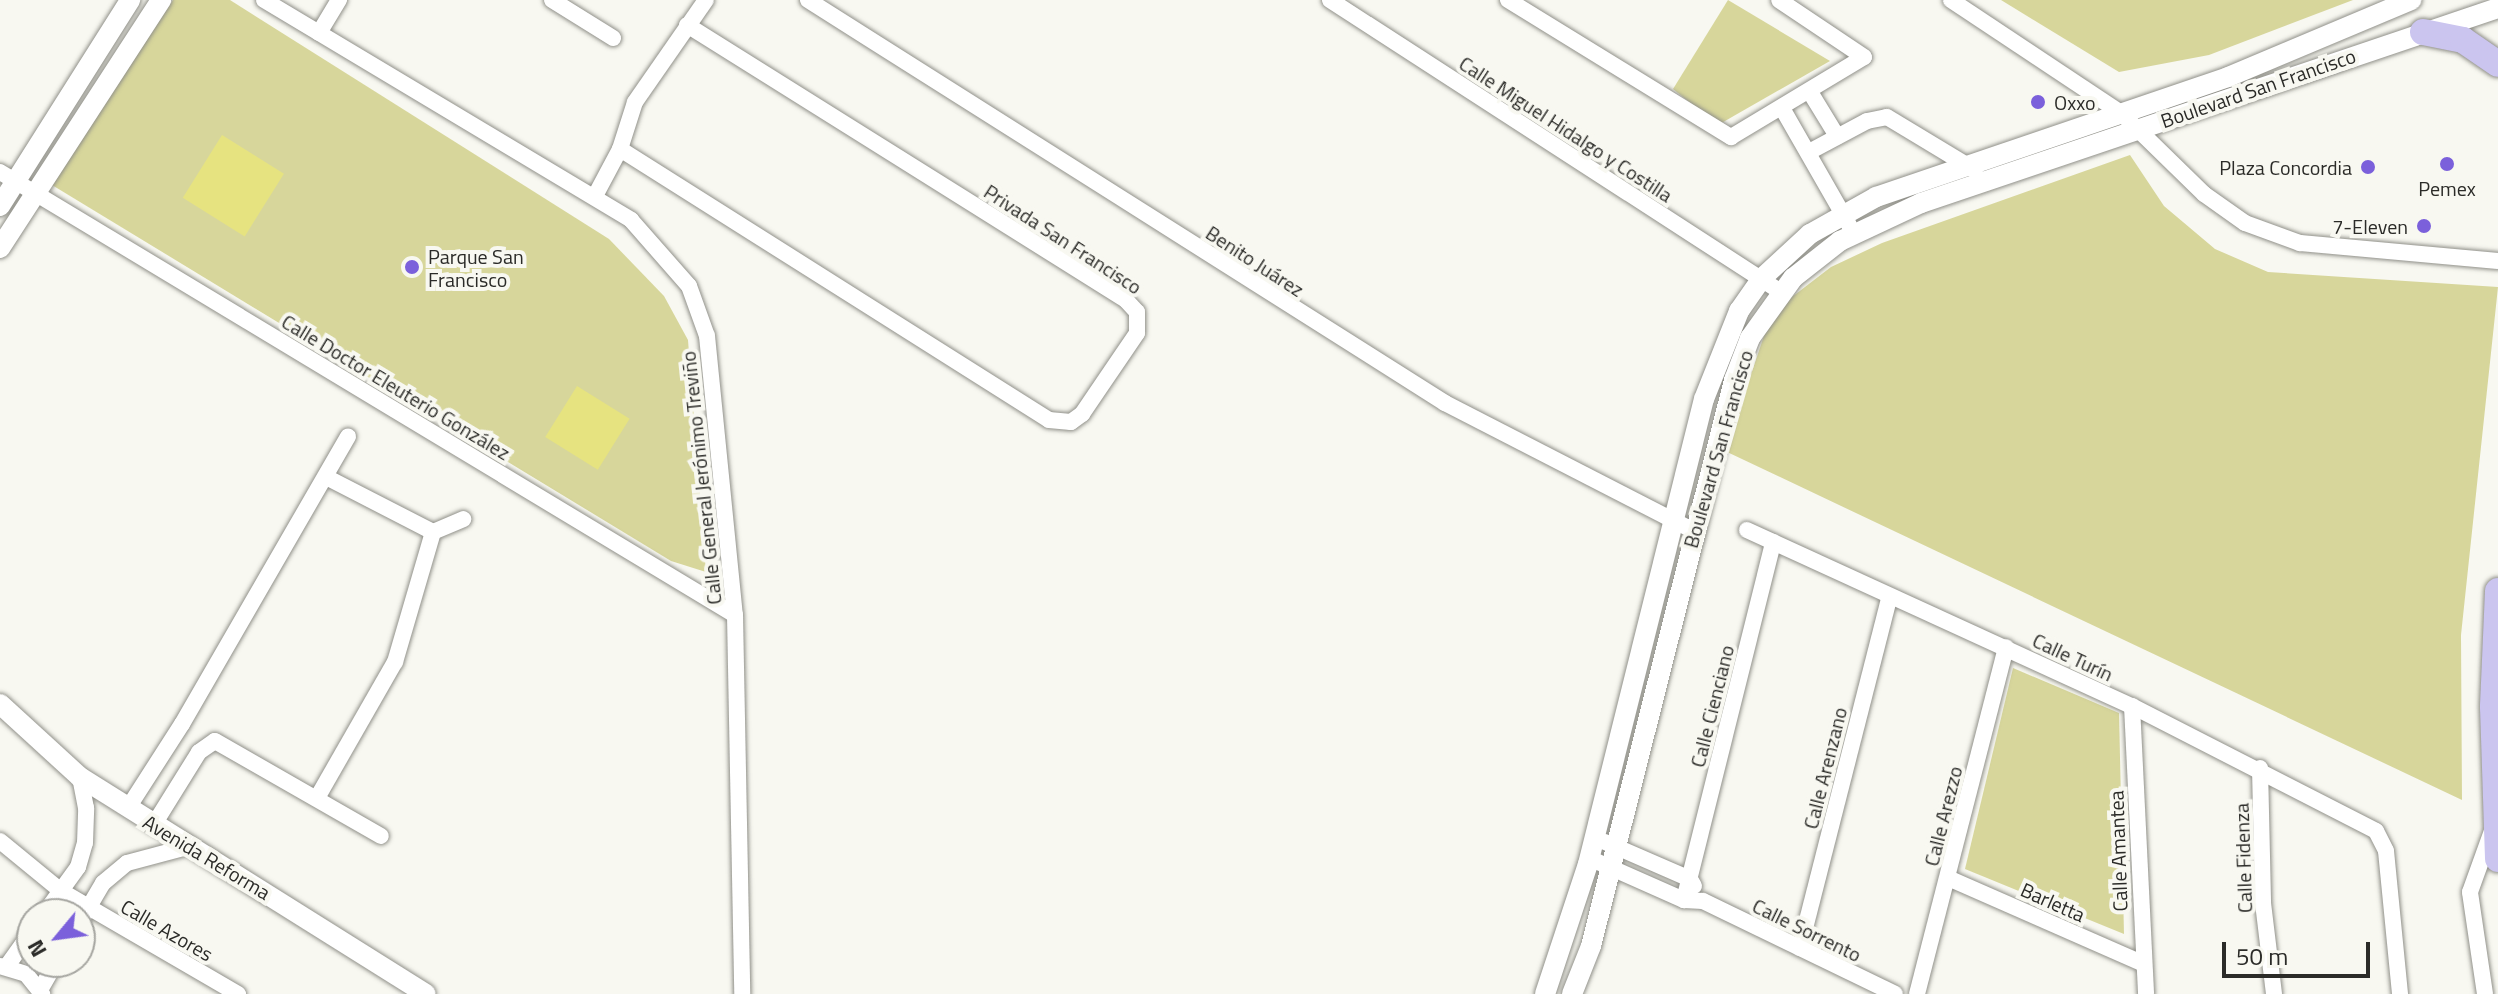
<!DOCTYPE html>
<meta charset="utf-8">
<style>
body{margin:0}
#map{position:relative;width:2498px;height:994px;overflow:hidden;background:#f8f8f1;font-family:"Titillium Web",sans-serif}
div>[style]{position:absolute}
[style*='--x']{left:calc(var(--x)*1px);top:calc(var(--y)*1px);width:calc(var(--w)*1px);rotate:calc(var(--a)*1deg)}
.green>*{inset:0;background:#d7d69b}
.water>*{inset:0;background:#e6e380;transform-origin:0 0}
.roads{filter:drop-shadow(0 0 2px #909089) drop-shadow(0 0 2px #909089)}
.minor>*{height:16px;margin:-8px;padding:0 8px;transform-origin:8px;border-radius:8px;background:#fff}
.tertiary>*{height:20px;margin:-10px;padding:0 10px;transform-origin:10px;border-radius:10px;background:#fff}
.primary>*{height:26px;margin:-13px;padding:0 13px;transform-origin:13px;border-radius:13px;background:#cbc5ef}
.dots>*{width:22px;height:22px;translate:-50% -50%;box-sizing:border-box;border:4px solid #f8f8f1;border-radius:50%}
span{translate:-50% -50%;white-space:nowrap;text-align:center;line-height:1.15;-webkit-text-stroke:8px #f8f8f1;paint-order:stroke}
.street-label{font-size:20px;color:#2b2b28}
.poi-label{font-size:20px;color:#2b2b28}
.left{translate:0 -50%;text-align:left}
.right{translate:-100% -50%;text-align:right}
.north{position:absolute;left:16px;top:898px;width:80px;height:80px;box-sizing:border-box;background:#f8f8f1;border:2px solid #a6a6a1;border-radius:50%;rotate:241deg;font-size:22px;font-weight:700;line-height:32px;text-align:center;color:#2b2b28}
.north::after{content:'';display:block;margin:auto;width:28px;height:36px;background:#7b60db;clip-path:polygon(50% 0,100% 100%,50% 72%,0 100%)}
.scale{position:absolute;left:2222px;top:942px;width:148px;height:36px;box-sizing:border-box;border:4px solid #2b2b28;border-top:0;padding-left:10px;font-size:24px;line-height:28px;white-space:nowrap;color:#2b2b28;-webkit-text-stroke:6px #f8f8f1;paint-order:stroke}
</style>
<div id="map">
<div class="green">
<div style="clip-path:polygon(173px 0,230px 0,609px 239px,664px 296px,688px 340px,706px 572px,671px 561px,52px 185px)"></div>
<div style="clip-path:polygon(1728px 0,1830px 61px,1718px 125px,1673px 89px)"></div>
<div style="clip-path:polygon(2001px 0,2353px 0,2209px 55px,2119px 72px)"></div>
<div style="clip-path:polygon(2130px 155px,2164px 206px,2215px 249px,2268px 272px,2498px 287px,2461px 635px,2462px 800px,1725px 451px,1766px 330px,1792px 297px,1831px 267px,1882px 243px)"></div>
<div style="clip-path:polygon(2013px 668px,2119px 713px,2124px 934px,1965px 869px)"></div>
</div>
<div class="water">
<div style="left:222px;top:135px;width:73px;height:74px;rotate:32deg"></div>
<div style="left:577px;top:386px;width:62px;height:60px;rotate:32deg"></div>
</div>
<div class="roads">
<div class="minor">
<div style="--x:264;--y:0;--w:428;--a:30.9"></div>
<div style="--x:631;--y:220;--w:88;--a:48.7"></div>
<div style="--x:689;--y:286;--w:53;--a:70.2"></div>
<div style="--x:707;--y:336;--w:280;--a:84.3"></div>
<div style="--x:735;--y:615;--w:379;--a:88.9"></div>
<div style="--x:552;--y:0;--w:72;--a:31.9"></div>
<div style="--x:808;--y:0;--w:754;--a:32.32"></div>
<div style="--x:1445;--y:403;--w:280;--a:27.2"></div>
<div style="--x:1330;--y:0;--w:537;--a:32.92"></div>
<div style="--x:1508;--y:0;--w:262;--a:31.6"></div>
<div style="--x:1731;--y:137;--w:155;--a:-31"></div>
<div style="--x:1864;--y:57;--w:102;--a:-146.2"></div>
<div style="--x:1951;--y:0;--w:204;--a:33.6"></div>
<div style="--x:2121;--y:113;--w:116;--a:44.3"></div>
<div style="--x:2204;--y:194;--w:50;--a:35.3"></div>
<div style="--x:2245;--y:223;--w:59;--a:20"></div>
<div style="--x:2300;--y:243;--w:199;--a:5.2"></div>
<div style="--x:319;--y:33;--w:39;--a:-59"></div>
<div style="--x:1810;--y:92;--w:52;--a:58.5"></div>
<div style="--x:1782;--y:108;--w:135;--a:60.2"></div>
<div style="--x:620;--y:149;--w:507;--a:32.28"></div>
<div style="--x:1049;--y:420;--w:22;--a:5"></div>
<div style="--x:1071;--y:422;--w:14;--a:-36"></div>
<div style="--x:1082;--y:414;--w:98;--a:-55.8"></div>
<div style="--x:1137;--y:333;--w:21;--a:-90"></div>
<div style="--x:1137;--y:312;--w:16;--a:-133"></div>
<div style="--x:1126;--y:300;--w:518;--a:-147.94"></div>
<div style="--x:1809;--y:152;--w:66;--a:-28.1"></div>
<div style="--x:1867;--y:121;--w:20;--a:-11"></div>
<div style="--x:1887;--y:117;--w:103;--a:31.1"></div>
<div style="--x:0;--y:172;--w:858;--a:31.08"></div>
<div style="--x:595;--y:196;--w:53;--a:-62"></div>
<div style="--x:620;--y:149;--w:49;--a:-72.3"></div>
<div style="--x:635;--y:102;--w:124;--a:-55.2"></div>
<div style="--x:326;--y:477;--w:120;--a:27.2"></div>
<div style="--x:1747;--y:530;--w:423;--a:24.6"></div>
<div style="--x:2132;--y:706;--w:274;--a:27.1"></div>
<div style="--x:2376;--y:831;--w:22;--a:63"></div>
<div style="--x:2386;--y:851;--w:144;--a:84.4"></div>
<div style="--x:433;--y:532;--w:33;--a:-23"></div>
<div style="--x:2132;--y:706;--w:288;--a:87.2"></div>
<div style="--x:2260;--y:768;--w:135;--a:88.7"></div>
<div style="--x:2263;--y:903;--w:92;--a:83.1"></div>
<div style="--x:317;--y:798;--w:157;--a:-60.2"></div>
<div style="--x:395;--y:662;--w:135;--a:-73.7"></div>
<div style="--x:128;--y:808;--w:100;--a:-57.3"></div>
<div style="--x:182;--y:724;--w:332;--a:-60"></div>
<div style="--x:153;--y:826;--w:87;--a:-58.1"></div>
<div style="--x:199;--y:752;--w:19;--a:-35"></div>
<div style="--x:215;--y:741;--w:191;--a:29.8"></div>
<div style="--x:0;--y:841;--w:79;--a:39.3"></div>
<div style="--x:61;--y:891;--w:205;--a:30.2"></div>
<div style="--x:1605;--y:842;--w:93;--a:23.5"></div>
<div style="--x:1690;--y:879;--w:8;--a:60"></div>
<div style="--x:1589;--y:858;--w:104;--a:23.9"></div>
<div style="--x:1684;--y:900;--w:19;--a:3"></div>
<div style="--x:1703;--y:901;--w:213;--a:25.8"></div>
<div style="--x:1948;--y:878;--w:212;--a:23.7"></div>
<div style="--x:1684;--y:900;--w:369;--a:-76"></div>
<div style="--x:44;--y:914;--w:58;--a:-54.1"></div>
<div style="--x:78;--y:867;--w:25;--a:-74"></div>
<div style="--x:85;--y:843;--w:35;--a:-88"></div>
<div style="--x:86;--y:808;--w:32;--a:-101"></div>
<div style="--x:80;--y:922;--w:45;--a:-59.5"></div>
<div style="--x:103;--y:883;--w:31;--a:-40"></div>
<div style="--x:127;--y:863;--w:66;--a:-14.9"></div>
<div style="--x:1800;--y:948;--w:361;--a:-75.7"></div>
<div style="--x:0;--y:966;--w:27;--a:17"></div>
<div style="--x:26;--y:974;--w:26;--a:51"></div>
<div style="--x:7;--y:966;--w:43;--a:-54.5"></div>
<div style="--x:40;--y:990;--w:32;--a:-60"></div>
<div style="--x:1917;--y:994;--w:358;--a:-75.6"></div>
<div style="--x:2485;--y:994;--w:103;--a:-98.4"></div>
<div style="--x:2470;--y:892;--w:68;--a:-70.2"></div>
</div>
<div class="tertiary">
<div style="--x:0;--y:206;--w:244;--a:-57.7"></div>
<div style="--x:0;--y:248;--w:296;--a:-57"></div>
<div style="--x:0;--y:704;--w:108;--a:42.4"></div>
<div style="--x:80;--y:777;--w:408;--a:32.1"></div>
<div style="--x:1545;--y:994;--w:137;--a:-71.7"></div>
<div style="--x:1588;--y:864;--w:479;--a:-76"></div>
<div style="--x:1704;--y:399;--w:95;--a:-68.3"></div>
<div style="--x:1739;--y:311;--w:39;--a:-55"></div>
<div style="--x:1761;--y:279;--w:67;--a:-42.6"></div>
<div style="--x:1810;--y:234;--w:76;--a:-29.3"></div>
<div style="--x:1876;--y:197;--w:372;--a:-18.8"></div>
<div style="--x:2228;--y:77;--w:199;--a:-22.8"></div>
<div style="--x:1572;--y:994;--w:52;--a:-68.4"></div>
<div style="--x:1591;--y:946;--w:584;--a:-75.82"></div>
<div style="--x:1734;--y:380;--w:45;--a:-69.1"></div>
<div style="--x:1750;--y:338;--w:74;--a:-54.4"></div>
<div style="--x:1793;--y:278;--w:60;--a:-38.2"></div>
<div style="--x:1840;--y:241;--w:89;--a:-25.1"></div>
<div style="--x:1921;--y:203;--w:609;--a:-18.67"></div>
</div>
<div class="primary">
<div style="--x:2423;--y:32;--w:41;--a:11.3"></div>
<div style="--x:2463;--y:40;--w:42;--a:34.4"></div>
<div style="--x:2498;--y:591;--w:116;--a:92.5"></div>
<div style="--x:2493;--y:707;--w:152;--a:88.1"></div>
</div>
</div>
<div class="dots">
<div style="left:2038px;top:102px;background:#7b60db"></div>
<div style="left:2447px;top:164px;background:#7b60db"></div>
<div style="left:2368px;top:167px;background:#7b60db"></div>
<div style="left:2424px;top:226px;background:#7b60db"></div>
<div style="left:412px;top:267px;background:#7b60db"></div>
</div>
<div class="street-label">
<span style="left:2258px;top:88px;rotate:-19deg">Boulevard San Francisco</span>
<span style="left:1566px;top:129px;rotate:33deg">Calle Miguel Hidalgo y Costilla</span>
<span style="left:1063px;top:239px;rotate:33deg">Privada San Francisco</span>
<span style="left:1255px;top:261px;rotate:33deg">Benito Juárez</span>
<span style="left:396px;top:387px;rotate:31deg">Calle Doctor Eleuterio González</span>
<span style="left:1718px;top:449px;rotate:-74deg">Boulevard San Francisco</span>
<span style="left:701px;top:478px;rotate:-96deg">Calle General Jerónimo Treviño</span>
<span style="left:2073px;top:657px;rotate:25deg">Calle Turín</span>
<span style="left:1712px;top:706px;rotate:-76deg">Calle Cienciano</span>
<span style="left:1825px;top:768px;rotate:-76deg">Calle Arenzano</span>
<span style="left:1943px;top:816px;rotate:-76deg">Calle Arezzo</span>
<span style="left:2118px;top:851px;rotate:-92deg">Calle Amantea</span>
<span style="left:207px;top:857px;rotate:31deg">Avenida Reforma</span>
<span style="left:2243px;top:858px;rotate:-92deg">Calle Fidenza</span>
<span style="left:2053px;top:902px;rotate:24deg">Barletta</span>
<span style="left:167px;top:930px;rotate:30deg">Calle Azores</span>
<span style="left:1807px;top:930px;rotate:26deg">Calle Sorrento</span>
</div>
<div class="poi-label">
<span class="left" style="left:2054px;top:102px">Oxxo</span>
<span class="right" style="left:2352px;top:167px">Plaza Concordia</span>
<span style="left:2447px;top:188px">Pemex</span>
<span class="right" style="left:2408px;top:226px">7-Eleven</span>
<span class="left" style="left:428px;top:268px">Parque San<br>Francisco</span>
</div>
<div class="north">N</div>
<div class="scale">50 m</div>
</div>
